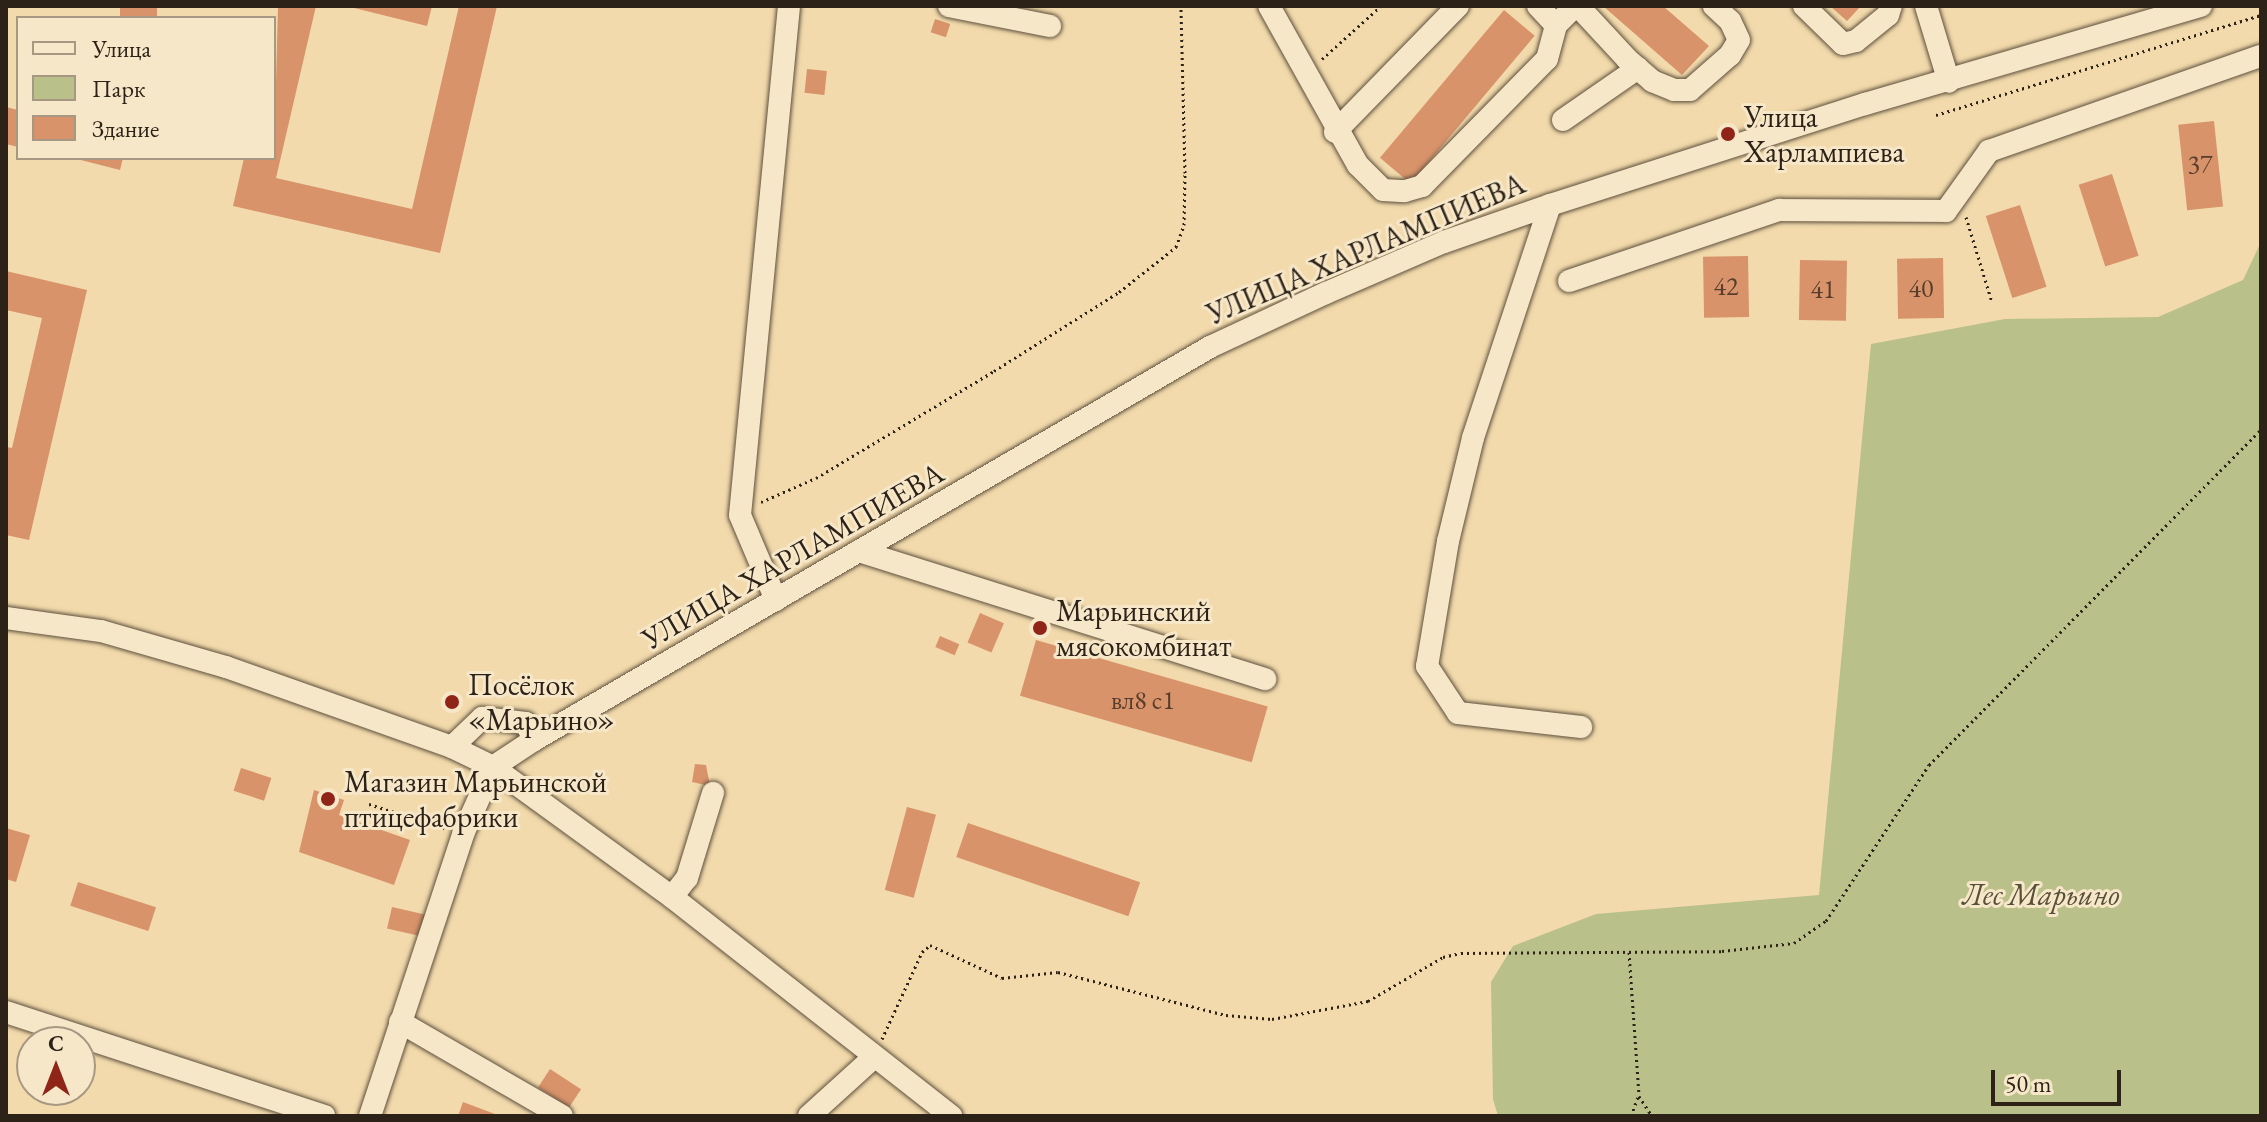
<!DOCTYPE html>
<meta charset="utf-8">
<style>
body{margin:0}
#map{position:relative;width:2267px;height:1122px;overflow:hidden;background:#f2daac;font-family:"EB Garamond",serif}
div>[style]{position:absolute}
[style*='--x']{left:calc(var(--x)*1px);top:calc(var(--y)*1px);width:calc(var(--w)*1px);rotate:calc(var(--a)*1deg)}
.green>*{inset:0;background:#bac089}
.building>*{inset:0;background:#d8936a;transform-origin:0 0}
.path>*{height:3px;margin-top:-1.5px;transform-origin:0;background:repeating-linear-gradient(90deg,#2c2218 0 2px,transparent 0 6px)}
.roads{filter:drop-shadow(0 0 2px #5e503d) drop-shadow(0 0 2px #5e503d)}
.minor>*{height:22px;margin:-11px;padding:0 11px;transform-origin:11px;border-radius:11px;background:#f7e7c9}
.dots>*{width:22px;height:22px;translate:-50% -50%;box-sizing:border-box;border:4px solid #f7e7c9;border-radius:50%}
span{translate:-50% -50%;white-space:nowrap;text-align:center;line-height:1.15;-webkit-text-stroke:6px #f7e7c9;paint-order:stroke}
.number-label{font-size:26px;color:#573e2c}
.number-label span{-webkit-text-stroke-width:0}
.poi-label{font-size:30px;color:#2c2218}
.left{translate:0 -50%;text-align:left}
.street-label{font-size:30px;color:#2c2218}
.park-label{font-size:30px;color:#57513a;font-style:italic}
.frame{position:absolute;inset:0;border:8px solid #2c2218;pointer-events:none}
.legend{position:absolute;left:16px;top:16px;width:260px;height:144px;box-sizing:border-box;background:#f7e7c9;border:2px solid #a69882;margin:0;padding:10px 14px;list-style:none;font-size:24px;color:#2c2218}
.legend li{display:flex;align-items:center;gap:16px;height:40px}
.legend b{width:40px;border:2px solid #a69882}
.north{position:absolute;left:16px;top:1026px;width:80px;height:80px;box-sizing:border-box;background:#f7e7c9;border:2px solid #a69882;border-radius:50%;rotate:0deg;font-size:22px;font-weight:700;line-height:32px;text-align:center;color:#2c2218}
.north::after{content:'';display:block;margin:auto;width:28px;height:36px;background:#8f2418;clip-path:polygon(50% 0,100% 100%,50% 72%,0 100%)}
.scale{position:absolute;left:1991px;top:1070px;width:130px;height:36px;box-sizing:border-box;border:4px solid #2c2218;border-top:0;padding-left:10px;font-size:24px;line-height:28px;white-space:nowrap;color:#2c2218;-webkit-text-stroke:6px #f7e7c9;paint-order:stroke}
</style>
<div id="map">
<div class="green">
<div style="clip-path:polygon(2261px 242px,2261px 1116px,1498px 1116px,1493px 1099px,1491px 982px,1513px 946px,1596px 914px,1819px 895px,1871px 344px,2005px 319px,2158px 317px,2243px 280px)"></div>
</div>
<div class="building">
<div style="left:120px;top:6px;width:37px;height:12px"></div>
<div style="clip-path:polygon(278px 6px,316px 6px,276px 178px,412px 209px,459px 6px,497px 6px,440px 253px,233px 206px,244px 158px,274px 158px)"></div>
<div style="clip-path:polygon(346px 6px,432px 6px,427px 26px)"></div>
<div style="clip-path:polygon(1603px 6px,1663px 6px,1709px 46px,1682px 75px)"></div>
<div style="clip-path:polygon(1830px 6px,1861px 6px,1847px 21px)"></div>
<div style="left:1504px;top:10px;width:40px;height:193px;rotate:40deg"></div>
<div style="left:935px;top:19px;width:16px;height:14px;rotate:18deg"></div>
<div style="left:807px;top:69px;width:20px;height:24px;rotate:6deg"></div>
<div style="clip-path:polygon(6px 107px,18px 110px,18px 147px,6px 144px)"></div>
<div style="left:2214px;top:121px;width:86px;height:36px;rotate:84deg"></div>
<div style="clip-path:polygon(73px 158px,123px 158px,120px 170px)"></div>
<div style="left:2112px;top:174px;width:86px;height:35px;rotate:72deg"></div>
<div style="left:2020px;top:205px;width:86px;height:36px;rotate:72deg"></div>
<div style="left:1748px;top:256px;width:61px;height:45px;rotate:89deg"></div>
<div style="left:1943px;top:258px;width:60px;height:46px;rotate:89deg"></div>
<div style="left:1800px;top:260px;width:47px;height:60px;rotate:1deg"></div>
<div style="clip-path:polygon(6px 271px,87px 290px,29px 540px,6px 535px,6px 447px,12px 448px,42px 318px,6px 310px)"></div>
<div style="left:980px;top:613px;width:26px;height:32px;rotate:23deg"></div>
<div style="left:940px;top:636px;width:21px;height:12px;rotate:23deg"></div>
<div style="left:1036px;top:640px;width:241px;height:58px;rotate:16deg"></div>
<div style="clip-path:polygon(695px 764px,706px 765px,710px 786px,692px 782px)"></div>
<div style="left:241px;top:768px;width:32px;height:24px;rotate:18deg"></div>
<div style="clip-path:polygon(314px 790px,344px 800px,339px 815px,410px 840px,394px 885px,299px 852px)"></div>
<div style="left:907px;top:807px;width:30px;height:86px;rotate:15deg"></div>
<div style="left:968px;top:823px;width:182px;height:36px;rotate:19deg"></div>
<div style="clip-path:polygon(6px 828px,30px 835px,16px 882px,6px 879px)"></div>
<div style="left:78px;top:882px;width:82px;height:25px;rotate:18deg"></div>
<div style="left:392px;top:907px;width:36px;height:22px;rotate:13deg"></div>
<div style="left:550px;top:1069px;width:37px;height:22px;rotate:33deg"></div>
<div style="clip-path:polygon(463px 1102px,495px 1114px,495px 1116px,458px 1116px)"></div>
</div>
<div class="path">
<div style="--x:1322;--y:59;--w:79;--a:-41.9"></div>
<div style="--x:1936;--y:115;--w:340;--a:-17.1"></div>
<div style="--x:1966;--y:217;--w:89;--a:73"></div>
<div style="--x:761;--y:502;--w:60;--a:-23.6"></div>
<div style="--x:816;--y:478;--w:208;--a:-31"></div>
<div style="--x:994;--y:371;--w:148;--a:-32.3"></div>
<div style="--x:1119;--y:292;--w:73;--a:-38.3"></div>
<div style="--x:1176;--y:247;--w:23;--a:-70"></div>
<div style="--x:1184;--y:225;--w:52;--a:-88.9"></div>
<div style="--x:1185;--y:173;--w:167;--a:-91.4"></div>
<div style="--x:369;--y:804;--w:79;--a:17.7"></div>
<div style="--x:1629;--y:952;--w:144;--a:86"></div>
<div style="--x:1639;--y:1096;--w:24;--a:57"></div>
<div style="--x:882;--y:1039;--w:96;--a:-65.3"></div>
<div style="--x:922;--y:952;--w:11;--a:-41"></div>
<div style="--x:930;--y:945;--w:79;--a:24.6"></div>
<div style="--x:1002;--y:978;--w:56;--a:-6.1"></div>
<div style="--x:1058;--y:972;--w:173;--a:14.4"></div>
<div style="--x:1226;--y:1015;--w:46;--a:5"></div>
<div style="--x:1272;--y:1019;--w:98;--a:-10.6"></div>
<div style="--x:1368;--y:1001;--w:87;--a:-30.4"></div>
<div style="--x:1443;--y:957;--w:18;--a:-13"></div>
<div style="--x:1461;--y:953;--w:261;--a:-0.4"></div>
<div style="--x:1722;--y:951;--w:72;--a:-6.3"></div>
<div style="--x:1794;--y:943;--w:39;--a:-35"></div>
<div style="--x:1826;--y:921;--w:187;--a:-56.6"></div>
<div style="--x:1929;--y:765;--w:472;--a:-45.3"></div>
<div style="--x:1631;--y:1116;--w:20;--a:-70"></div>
</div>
<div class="roads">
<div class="minor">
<div style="--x:949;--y:6;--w:103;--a:11.2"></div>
<div style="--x:1269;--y:6;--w:182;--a:60.8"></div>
<div style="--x:1358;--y:165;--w:35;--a:45"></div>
<div style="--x:1383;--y:190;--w:22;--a:3"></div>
<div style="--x:1405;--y:191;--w:18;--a:-16"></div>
<div style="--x:1422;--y:186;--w:178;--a:-45.5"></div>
<div style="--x:1547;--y:59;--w:35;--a:-75"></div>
<div style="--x:1556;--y:25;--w:27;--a:-45"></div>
<div style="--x:1538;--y:6;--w:26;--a:47"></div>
<div style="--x:1578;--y:6;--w:72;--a:47.2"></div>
<div style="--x:1627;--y:59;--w:33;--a:41"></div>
<div style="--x:1652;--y:81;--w:24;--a:22"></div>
<div style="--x:1674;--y:90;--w:16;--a:0"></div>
<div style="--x:1690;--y:90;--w:53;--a:-41.2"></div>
<div style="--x:1730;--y:55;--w:17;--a:-59"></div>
<div style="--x:1739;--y:40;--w:21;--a:-115"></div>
<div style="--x:1730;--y:21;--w:22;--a:-137"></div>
<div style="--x:1804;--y:6;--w:54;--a:44.3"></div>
<div style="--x:1843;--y:44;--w:13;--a:-13"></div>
<div style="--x:1856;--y:41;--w:41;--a:-39.1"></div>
<div style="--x:1888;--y:15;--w:9;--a:-72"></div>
<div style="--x:1926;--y:6;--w:79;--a:73.2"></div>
<div style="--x:1563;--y:120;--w:91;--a:-34.7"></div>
<div style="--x:1335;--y:132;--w:176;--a:-45.7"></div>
<div style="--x:1550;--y:205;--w:245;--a:108.3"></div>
<div style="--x:1473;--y:438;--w:106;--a:103.6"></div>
<div style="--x:1448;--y:541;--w:127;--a:99.5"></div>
<div style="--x:1427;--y:666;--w:56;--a:56.6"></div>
<div style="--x:1458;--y:713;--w:124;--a:6.5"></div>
<div style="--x:1569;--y:281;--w:222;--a:-18.7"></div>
<div style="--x:1779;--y:210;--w:167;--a:0.3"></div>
<div style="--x:1946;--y:211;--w:74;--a:-54.4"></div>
<div style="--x:1989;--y:151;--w:288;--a:-19.3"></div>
<div style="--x:859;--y:551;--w:426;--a:17.5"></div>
<div style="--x:776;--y:600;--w:92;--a:-113"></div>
<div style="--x:740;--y:515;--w:511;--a:-84.5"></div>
<div style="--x:6;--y:618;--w:96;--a:7.8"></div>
<div style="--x:101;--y:631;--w:130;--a:16.1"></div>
<div style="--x:226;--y:667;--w:240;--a:19.5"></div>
<div style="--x:452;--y:747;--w:46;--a:26"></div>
<div style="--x:493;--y:767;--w:221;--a:36"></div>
<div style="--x:672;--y:897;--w:355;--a:38.1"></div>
<div style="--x:452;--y:747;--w:42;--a:-44"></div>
<div style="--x:482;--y:718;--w:44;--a:6.5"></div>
<div style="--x:526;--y:723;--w:19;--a:65"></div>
<div style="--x:672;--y:897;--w:24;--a:-52"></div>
<div style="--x:687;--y:878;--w:89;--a:-73"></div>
<div style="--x:6;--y:1012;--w:335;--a:18.1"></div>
<div style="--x:400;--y:1022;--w:187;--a:30.1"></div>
<div style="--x:370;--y:1116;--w:297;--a:-71.7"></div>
<div style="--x:463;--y:834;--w:73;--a:-65.9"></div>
<div style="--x:493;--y:767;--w:49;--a:-33.4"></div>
<div style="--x:534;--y:740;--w:782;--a:-30.17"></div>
<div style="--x:1210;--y:347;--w:128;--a:-25"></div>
<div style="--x:1326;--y:293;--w:129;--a:-23.4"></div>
<div style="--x:1444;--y:242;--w:112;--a:-19.2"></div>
<div style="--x:1550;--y:205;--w:331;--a:-17.8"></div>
<div style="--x:1865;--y:104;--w:350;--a:-16.3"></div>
<div style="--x:809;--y:1116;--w:86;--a:-42.2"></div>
</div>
</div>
<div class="dots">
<div style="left:1728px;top:134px;background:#8f2418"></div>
<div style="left:1040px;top:628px;background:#8f2418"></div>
<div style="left:452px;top:702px;background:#8f2418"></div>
<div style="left:328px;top:799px;background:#8f2418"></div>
</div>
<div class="number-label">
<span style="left:2200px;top:165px">37</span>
<span style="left:1726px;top:287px">42</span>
<span style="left:1921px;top:289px">40</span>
<span style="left:1823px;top:290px">41</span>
<span style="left:1143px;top:701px">вл8 с1</span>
</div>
<div class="poi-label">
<span class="left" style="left:1744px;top:134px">Улица<br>Харлампиева</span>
<span class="left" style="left:1056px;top:628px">Марьинский<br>мясокомбинат</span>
<span class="left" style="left:468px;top:702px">Посёлок<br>«Марьино»</span>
<span class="left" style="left:344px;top:799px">Магазин Марьинской<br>птицефабрики</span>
</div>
<div class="street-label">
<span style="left:1366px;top:249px;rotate:-23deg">УЛИЦА ХАРЛАМПИЕВА</span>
<span style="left:793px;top:556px;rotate:-30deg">УЛИЦА ХАРЛАМПИЕВА</span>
</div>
<div class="park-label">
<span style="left:2041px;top:895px">Лес Марьино</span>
</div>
<div class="frame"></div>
<ul class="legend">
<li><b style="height:10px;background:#f7e7c9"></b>Улица</li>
<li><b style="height:22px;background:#bac089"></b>Парк</li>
<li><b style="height:22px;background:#d8936a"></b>Здание</li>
</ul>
<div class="north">С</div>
<div class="scale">50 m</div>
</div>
